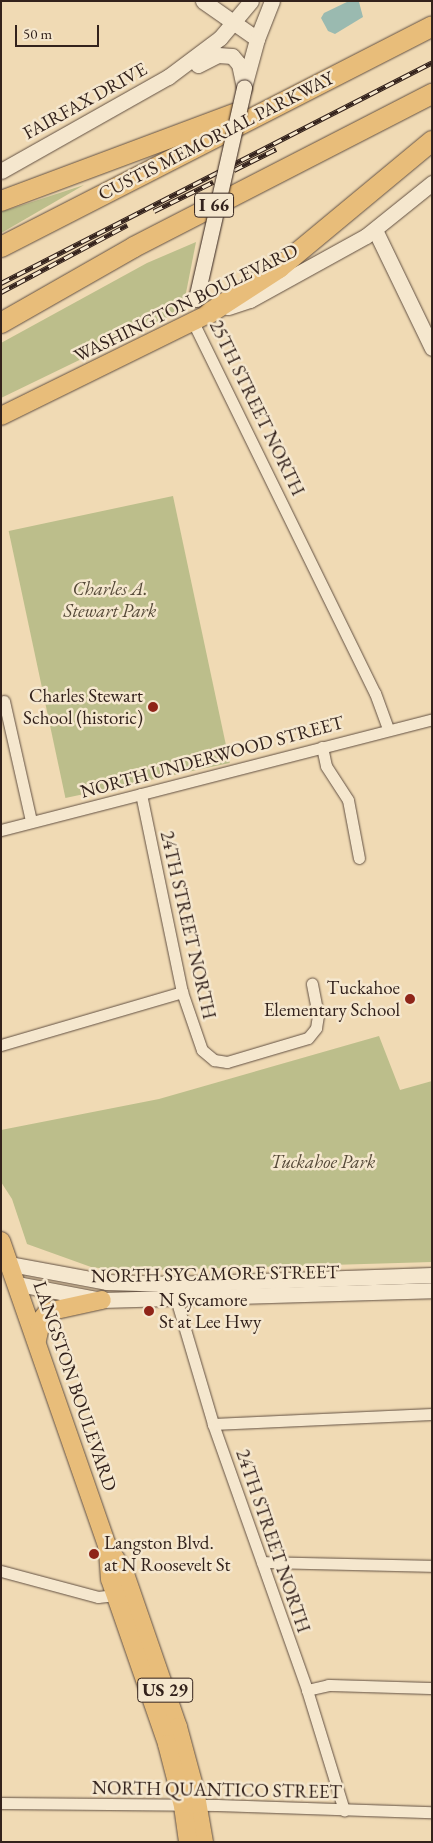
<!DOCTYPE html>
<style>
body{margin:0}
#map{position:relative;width:433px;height:1843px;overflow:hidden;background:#f0dab4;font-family:"EB Garamond",serif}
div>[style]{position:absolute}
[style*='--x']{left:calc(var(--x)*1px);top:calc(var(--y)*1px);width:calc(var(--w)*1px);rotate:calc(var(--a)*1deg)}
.green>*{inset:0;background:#bcbe8b;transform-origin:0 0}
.water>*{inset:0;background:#9abab0}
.roads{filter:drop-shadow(0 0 1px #625042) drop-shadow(0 0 1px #625042)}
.street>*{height:11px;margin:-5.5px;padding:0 5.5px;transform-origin:5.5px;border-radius:5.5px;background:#f5e7ce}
.secondary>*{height:15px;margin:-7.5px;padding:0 7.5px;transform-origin:7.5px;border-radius:7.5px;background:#f5e7ce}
.primary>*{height:18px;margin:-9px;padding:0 9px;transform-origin:9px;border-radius:9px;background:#e8bd7a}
.highway>*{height:20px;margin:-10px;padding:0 10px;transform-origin:10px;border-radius:10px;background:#e8bd7a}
.rail>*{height:5px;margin-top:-2.5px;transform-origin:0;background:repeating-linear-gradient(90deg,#f5e7ce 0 9px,#33221c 0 18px);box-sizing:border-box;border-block:1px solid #33221c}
.bridges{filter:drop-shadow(0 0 1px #33221c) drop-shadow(0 0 1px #33221c)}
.secondary-bridge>*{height:15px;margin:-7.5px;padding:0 7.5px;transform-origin:7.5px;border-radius:7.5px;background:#f5e7ce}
.dots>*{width:14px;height:14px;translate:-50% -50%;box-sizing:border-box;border:2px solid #f5e7ce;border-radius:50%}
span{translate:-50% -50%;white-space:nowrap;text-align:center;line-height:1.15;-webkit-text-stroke:5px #f5e7ce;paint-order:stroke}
.shield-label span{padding:1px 4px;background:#f5e7ce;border:1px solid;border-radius:4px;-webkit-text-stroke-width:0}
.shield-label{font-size:18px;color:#33221c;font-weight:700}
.street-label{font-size:19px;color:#33221c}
.park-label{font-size:19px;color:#554938;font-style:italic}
.poi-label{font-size:19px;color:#33221c}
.right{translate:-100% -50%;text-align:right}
.left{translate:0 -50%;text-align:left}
.frame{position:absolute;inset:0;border:2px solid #33221c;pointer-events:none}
.scale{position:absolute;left:15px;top:25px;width:84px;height:22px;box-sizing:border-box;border:2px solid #33221c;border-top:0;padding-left:6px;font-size:15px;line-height:18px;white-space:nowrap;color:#33221c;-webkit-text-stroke:4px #f5e7ce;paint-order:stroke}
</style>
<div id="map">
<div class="green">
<div style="clip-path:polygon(84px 185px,3px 232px,1px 233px,1px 212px)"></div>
<div style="clip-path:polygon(196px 242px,186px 293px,179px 307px,168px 317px,1px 398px,1px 343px,147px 263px)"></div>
<div style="left:173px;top:496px;width:273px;height:168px;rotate:78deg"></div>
<div style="clip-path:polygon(379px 1036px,400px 1090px,432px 1081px,432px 1262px,122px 1271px,91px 1267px,27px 1244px,12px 1199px,1px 1182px,1px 1130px,159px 1099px)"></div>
</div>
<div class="water">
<div style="clip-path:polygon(349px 1px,359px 2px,363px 17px,335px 34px,328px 31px,321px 18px,324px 13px)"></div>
</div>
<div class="roads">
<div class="street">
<div style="--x:193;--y:322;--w:413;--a:63.9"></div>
<div style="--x:375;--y:693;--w:38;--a:70"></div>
<div style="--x:4;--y:701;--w:123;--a:77.3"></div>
<div style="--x:322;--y:747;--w:19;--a:78"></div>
<div style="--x:326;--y:766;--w:40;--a:57.1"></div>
<div style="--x:348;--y:800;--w:59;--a:79.3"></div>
<div style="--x:141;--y:794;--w:202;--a:78.3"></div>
<div style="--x:182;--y:992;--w:61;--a:71"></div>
<div style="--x:202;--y:1050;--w:16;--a:40"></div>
<div style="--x:214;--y:1060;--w:13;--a:9"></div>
<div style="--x:227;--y:1062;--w:84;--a:-16.5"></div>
<div style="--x:308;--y:1038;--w:13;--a:-51"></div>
<div style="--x:316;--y:1028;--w:13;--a:-81"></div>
<div style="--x:318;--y:1015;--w:32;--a:-101"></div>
<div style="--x:1;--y:830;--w:445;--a:-14.4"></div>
<div style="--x:1;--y:1045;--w:189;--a:-16.3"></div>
<div style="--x:174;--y:1292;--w:138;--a:73.5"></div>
<div style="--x:213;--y:1424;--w:282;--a:70.5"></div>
<div style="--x:307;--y:1690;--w:126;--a:72.9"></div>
<div style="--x:213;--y:1424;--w:219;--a:-2.6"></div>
<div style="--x:262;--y:1562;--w:170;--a:1.3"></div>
<div style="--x:1;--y:1571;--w:100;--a:15"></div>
<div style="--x:98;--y:1597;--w:23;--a:-7"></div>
<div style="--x:307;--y:1690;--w:22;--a:-13"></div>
<div style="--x:328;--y:1685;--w:104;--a:1.7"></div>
<div style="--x:1;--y:1803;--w:216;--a:0.5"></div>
<div style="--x:217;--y:1805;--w:215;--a:1.9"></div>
</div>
<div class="secondary">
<div style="--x:203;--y:1;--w:66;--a:35.1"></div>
<div style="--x:198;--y:65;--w:22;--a:-27"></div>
<div style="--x:218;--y:55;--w:14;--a:4"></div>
<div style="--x:232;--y:56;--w:11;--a:49"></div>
<div style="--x:239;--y:64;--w:24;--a:78"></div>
<div style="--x:245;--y:83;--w:46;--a:-74.7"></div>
<div style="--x:257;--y:39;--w:41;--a:-68.5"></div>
<div style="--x:1;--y:171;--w:192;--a:-29.4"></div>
<div style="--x:168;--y:77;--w:65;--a:-36.9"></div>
<div style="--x:220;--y:38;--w:48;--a:-50"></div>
<div style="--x:375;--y:230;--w:131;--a:64.2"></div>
<div style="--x:228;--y:307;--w:23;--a:-18"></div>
<div style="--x:250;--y:300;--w:132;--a:-28.9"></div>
<div style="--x:366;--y:236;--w:85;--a:-38.8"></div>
<div style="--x:10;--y:1264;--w:99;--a:10.5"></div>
<div style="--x:107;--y:1282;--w:65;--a:1.8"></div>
<div style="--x:172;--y:1284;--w:260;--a:-2"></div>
<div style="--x:18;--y:1284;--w:86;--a:10.8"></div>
<div style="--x:102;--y:1300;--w:330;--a:-1.7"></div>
</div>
<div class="primary">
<div style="--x:1;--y:416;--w:231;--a:-26.2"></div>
<div style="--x:1;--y:1241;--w:322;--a:70.8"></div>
<div style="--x:107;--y:1545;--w:34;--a:58"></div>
<div style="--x:125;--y:1574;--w:162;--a:70.9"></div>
<div style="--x:178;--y:1727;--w:65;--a:74.9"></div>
<div style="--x:195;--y:1790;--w:53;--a:80.2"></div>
<div style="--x:37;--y:1340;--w:22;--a:-77"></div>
<div style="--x:42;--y:1319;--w:9;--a:-54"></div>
<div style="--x:47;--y:1312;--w:56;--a:-12.3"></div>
<div style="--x:108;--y:1551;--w:28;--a:86"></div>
<div style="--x:110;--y:1579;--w:175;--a:70.9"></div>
<div style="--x:167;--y:1744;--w:64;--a:75.5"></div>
<div style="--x:183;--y:1806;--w:36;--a:82"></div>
</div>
<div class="highway">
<div style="--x:1;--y:201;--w:249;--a:-20.5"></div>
<div style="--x:1;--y:247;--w:484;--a:-27.1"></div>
<div style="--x:208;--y:314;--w:85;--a:-32.9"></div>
<div style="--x:279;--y:268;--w:199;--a:-39.7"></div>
<div style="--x:1;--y:323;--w:153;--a:-29.7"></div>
<div style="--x:134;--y:247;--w:335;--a:-27.2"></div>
</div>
</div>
<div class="rail">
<div style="--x:234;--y:170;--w:47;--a:-26.6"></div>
<div style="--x:154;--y:211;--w:66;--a:-26.2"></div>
<div style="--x:1;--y:283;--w:484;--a:-27.1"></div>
<div style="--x:1;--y:292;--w:143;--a:-28"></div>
</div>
<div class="bridges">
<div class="secondary-bridge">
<div style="--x:196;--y:299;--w:217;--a:-77.2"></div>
</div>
</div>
<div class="dots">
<div style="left:153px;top:707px;background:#8f2418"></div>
<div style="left:410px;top:999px;background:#8f2418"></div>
<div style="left:149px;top:1311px;background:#8f2418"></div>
<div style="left:94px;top:1554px;background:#8f2418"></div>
</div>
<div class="shield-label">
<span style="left:214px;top:205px">I 66</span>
<span style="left:165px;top:1690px">US 29</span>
</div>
<div class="street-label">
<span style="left:85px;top:101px;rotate:-29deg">FAIRFAX DRIVE</span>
<span style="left:216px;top:136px;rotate:-27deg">CUSTIS MEMORIAL PARKWAY</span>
<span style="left:186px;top:303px;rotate:-26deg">WASHINGTON BOULEVARD</span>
<span style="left:257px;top:408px;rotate:64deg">25TH STREET NORTH</span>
<span style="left:212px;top:757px;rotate:-15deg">NORTH UNDERWOOD STREET</span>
<span style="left:188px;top:925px;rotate:77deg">24TH STREET NORTH</span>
<span style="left:215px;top:1274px;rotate:-1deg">NORTH SYCAMORE STREET</span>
<span style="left:75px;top:1386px;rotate:71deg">LANGSTON BOULEVARD</span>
<span style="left:273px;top:1541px;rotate:71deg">24TH STREET NORTH</span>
<span style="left:217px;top:1790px;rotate:1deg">NORTH QUANTICO STREET</span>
</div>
<div class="park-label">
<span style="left:110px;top:600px">Charles A.<br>Stewart Park</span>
<span style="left:323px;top:1162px">Tuckahoe Park</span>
</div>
<div class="poi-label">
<span class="right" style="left:143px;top:707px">Charles Stewart<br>School (historic)</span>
<span class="right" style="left:400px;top:999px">Tuckahoe<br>Elementary School</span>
<span class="left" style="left:159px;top:1311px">N Sycamore<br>St at Lee Hwy</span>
<span class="left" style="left:104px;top:1554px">Langston Blvd.<br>at N Roosevelt St</span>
</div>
<div class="frame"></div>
<div class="scale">50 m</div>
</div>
